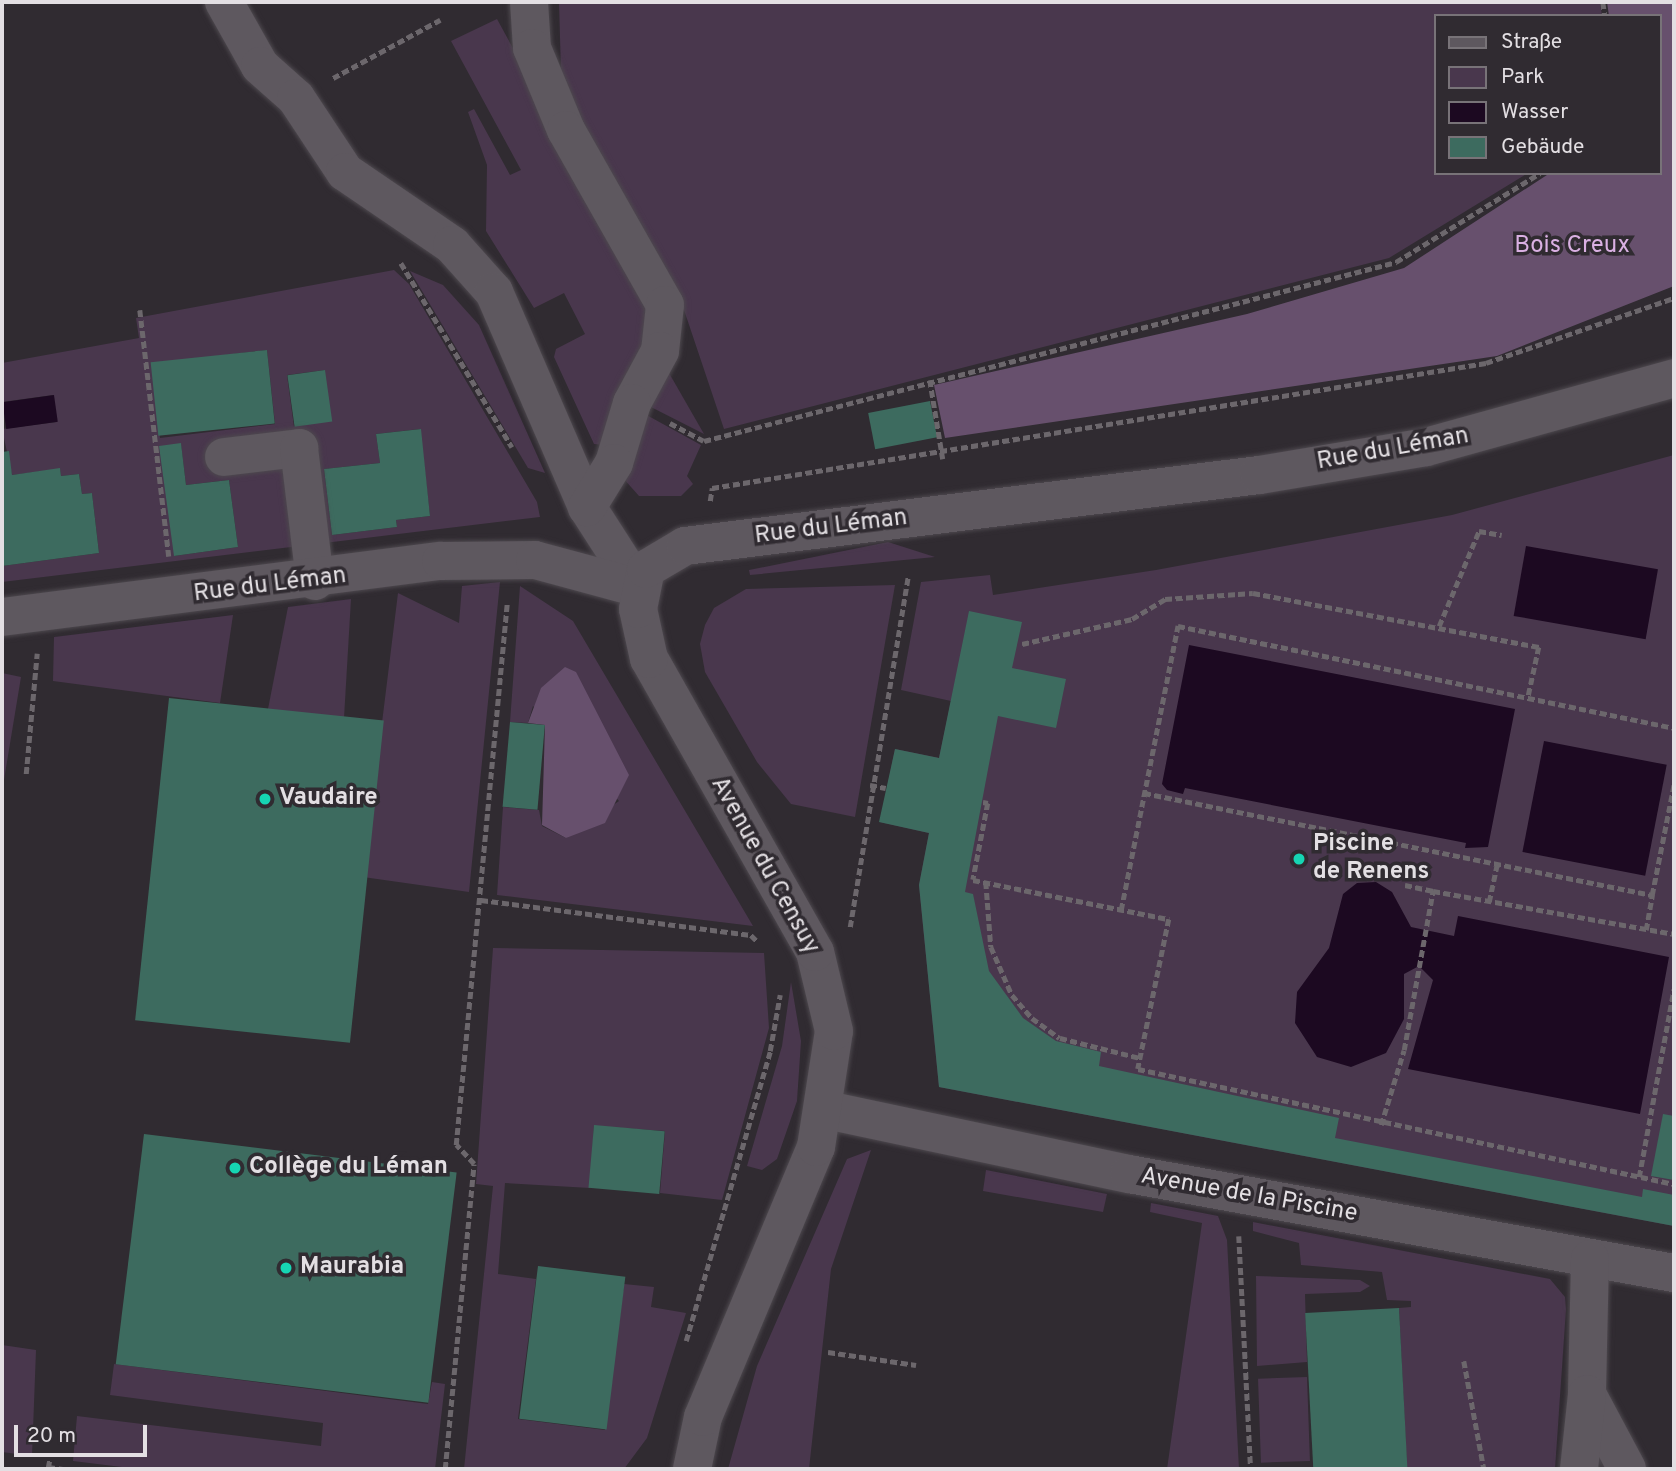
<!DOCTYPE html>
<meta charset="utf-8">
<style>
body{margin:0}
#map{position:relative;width:1676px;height:1471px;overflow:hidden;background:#302b31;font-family:Overpass,sans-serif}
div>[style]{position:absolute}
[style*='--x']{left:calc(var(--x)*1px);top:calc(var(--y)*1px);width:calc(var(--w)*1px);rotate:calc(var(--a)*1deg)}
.green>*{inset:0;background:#49374d;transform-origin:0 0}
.forest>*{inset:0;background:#67506d}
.water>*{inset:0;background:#1c0921;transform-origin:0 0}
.building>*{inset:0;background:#3d6b5f;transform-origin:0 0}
.path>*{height:4.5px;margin-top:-2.25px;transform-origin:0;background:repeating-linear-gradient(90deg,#6c676c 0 7px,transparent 0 10.5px)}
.roads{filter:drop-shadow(0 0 2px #4d484e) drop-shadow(0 0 2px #4d484e)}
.minor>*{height:38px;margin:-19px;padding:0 19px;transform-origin:19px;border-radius:19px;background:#5e585f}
.dots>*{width:19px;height:19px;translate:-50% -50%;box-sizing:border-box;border:4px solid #302b31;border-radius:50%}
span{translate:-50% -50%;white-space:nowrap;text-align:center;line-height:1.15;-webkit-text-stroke:7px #302b31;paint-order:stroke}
.park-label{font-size:24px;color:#dab0e3}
.street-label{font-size:24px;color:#e3dfe3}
.poi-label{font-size:24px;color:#e3dfe3;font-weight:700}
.left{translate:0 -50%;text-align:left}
.frame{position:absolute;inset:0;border:4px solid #e3dfe3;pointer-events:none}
.legend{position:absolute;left:1434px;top:14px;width:228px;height:161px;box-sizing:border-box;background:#302b31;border:2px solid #787378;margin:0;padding:9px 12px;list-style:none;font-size:21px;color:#e3dfe3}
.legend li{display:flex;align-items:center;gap:14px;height:35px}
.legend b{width:35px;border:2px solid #787378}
.scale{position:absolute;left:14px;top:1425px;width:133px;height:32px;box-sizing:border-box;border:4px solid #e3dfe3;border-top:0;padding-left:9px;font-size:21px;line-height:24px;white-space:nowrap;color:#e3dfe3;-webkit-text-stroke:5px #302b31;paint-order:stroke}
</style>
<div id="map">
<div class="green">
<div style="clip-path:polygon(559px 2px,1600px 2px,1602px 16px,1436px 16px,1436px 173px,1528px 173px,1389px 258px,724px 429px,681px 301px,580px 131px,561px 72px)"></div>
<div style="clip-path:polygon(497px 19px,615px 235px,653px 326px,603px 445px,594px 444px,554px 357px,556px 349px,585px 334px,564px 293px,534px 308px,486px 231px,487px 165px,468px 112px,474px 109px,510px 175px,521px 170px,451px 41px)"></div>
<div style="clip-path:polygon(evenodd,394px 270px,409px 284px,537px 502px,540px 517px,2px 582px,2px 566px,99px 553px,92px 493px,82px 494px,79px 474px,61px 476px,60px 469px,12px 475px,2px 429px,57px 422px,53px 395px,2px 402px,2px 363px,139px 338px,136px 318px,394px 270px,267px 350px,275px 424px,160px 438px,152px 364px,267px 350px,394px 270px,325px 370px,294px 427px,287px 375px,325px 370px,394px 270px,420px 429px,430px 516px,396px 520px,397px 527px,332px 535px,324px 469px,380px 463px,376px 434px,420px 429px,394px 270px,181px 444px,186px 485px,229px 480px,238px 547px,174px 556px,181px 444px)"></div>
<div style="clip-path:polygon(410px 271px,443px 285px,479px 325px,545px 473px,528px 468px)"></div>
<div style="clip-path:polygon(665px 366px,704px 434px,647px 405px)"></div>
<div style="clip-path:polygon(643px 413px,701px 445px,687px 476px,693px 484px,681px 496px,639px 496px,623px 478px)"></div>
<div style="clip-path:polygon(1674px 455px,1674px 1226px,939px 1087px,919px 885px,929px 833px,880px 822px,895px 749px,939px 758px,951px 701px,901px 690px,921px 582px,990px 575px,993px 595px,1156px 570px,1452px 515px)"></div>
<div style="clip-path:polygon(888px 542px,935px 557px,750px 575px,749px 570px)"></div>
<div style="clip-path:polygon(500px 582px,469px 892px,363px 877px,398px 593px,459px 623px,462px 586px)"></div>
<div style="clip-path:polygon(895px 585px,855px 817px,791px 804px,757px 762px,705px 672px,700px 644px,705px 625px,714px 608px,746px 589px)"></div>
<div style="clip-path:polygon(520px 586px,573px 621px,753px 926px,497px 895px,503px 807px,539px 810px,542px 826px,566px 838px,619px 801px,533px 706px,528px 723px,510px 722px)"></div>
<div style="clip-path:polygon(351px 599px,344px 718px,268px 709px,288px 607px)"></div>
<div style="clip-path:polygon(233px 615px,220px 703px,53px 681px,54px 637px)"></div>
<div style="clip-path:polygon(2px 673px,21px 677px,2px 792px)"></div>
<div style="clip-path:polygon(493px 948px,764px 953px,769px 1028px,722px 1200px,660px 1193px,665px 1131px,594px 1126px,590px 1188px,505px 1183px,498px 1274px,536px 1279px,518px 1419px,605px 1430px,624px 1284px,654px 1287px,651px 1307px,686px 1313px,647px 1438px,624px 1469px,464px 1469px,493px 1186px,476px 1184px)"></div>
<div style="clip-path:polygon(791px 982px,801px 1041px,797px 1101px,777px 1159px,762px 1170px,747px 1166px,782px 1046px)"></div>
<div style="clip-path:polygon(871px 1150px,831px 1269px,809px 1469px,728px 1469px,757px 1366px,847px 1159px)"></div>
<div style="clip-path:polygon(986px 1170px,1107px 1194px,1103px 1212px,983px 1191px)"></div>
<div style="clip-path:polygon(1151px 1203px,1218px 1216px,1227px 1240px,1239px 1469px,1167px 1469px,1202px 1223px,1150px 1212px)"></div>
<div style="clip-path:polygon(1253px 1222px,1550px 1279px,1565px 1297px,1566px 1309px,1555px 1469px,1407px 1469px,1399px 1308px,1411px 1307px,1411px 1301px,1387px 1300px,1382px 1272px,1301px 1265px,1299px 1243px,1253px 1231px)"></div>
<div style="clip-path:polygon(1256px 1276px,1360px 1280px,1370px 1286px,1360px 1292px,1305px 1294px,1307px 1362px,1257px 1366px)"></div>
<div style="clip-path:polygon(2px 1345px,36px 1350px,32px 1456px,2px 1452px)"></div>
<div style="clip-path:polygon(114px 1364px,428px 1404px,432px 1382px,445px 1384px,435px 1469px,138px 1469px,73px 1461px,77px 1416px,321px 1446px,323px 1423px,110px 1395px)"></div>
<div style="left:1307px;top:1377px;width:84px;height:49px;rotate:88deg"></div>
</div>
<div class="forest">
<div style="clip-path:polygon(1607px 2px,1674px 2px,1674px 286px,1497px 356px,945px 438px,934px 385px,1247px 314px,1404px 268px,1550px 173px,1660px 173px,1660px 16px,1609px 16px)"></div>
<div style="clip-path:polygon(565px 667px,576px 672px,629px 775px,605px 823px,566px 838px,542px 825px,545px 725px,528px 723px,541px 688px)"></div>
</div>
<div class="water">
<div style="left:54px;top:395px;width:27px;height:52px;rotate:82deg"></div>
<div style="left:1526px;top:546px;width:134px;height:71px;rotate:10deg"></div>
<div style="clip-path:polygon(1189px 645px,1515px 709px,1488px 847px,1465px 848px,1466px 843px,1185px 788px,1183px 794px,1167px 790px,1162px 784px)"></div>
<div style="left:1544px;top:741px;width:125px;height:113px;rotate:11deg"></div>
<div style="clip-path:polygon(1376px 882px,1392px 892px,1411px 927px,1454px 936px,1458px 916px,1669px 957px,1640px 1114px,1408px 1069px,1433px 980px,1419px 966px,1404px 974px,1404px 1019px,1386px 1053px,1351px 1067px,1317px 1057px,1295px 1023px,1297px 992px,1329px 948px,1343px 894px,1357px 883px)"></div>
</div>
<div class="building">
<div style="left:267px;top:350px;width:74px;height:117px;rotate:84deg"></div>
<div style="left:325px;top:370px;width:52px;height:38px;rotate:82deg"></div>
<div style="left:930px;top:401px;width:37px;height:63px;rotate:79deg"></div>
<div style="clip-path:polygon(421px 429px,430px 516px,396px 520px,397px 527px,332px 535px,324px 469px,380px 463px,376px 434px)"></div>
<div style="clip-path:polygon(181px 443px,186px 485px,229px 480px,238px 547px,174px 556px,159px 446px)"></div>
<div style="clip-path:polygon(9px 451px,12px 475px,60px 468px,61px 476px,79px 474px,82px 494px,92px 493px,99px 553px,2px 566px,2px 452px)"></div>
<div style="clip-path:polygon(969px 611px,1022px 622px,1012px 668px,1066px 679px,1056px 728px,998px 716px,965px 892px,973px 894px,989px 971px,1023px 1018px,1056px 1041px,1101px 1052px,1099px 1066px,1339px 1118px,1335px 1138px,1642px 1197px,1643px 1189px,1674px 1195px,1674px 1226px,939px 1087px,919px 885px,929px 833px,879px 822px,895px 749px,939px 758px)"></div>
<div style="left:169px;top:698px;width:216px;height:324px;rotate:6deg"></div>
<div style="left:510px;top:722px;width:35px;height:85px;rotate:5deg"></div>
<div style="clip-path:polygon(1663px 1114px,1674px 1116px,1674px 1180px,1651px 1176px)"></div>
<div style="left:594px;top:1125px;width:71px;height:63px;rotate:5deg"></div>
<div style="left:144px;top:1134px;width:315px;height:232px;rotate:7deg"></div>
<div style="left:538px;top:1266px;width:88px;height:154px;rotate:7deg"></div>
<div style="left:1399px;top:1308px;width:161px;height:94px;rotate:87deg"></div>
</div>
<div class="path">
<div style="--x:1603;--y:2;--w:14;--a:82"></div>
<div style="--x:333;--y:78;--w:122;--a:-28.5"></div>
<div style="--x:401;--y:263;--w:215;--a:58.9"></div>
<div style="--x:140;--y:310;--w:248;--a:83.3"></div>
<div style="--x:930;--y:380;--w:80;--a:80.7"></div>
<div style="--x:670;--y:423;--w:38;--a:28"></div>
<div style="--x:704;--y:441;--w:715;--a:-14.5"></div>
<div style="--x:1396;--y:262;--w:169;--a:-31.7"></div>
<div style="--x:710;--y:501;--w:13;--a:-81"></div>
<div style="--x:712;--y:488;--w:784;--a:-9.17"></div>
<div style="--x:1486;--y:363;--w:199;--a:-19.1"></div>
<div style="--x:1439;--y:626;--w:103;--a:-67.2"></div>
<div style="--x:1479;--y:531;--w:23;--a:10"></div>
<div style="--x:1022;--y:644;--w:113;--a:-12.8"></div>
<div style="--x:1132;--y:619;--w:39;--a:-31"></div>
<div style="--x:1165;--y:599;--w:88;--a:-3.9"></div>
<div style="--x:1253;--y:593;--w:291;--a:10.7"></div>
<div style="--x:1539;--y:647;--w:52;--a:102.2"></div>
<div style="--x:26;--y:774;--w:121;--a:-84.8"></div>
<div style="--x:870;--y:785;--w:16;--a:11"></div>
<div style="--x:1144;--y:793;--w:518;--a:11.35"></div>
<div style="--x:1652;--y:895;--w:113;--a:-78.8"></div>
<div style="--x:983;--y:802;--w:5;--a:11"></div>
<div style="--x:988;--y:803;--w:78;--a:101"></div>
<div style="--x:973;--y:880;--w:200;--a:11.3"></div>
<div style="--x:1169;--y:919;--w:153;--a:101.7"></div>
<div style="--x:1138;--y:1069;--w:548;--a:12.11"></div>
<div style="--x:986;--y:882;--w:65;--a:85.6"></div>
<div style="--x:991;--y:947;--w:52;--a:66.4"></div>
<div style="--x:1012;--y:995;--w:30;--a:49"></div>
<div style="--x:1032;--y:1018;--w:34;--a:36"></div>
<div style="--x:1060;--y:1038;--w:82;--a:14"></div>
<div style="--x:1405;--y:885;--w:29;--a:12"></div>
<div style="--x:481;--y:900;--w:272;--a:7.4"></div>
<div style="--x:751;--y:935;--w:10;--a:45"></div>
<div style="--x:1489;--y:902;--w:39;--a:-78"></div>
<div style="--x:1121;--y:910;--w:290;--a:-78.7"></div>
<div style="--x:1178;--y:626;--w:506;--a:11.62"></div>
<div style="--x:850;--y:927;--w:356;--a:-80.6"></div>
<div style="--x:1646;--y:930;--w:36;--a:-80"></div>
<div style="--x:1381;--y:1125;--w:78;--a:-73"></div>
<div style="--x:1404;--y:1050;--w:162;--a:-79.7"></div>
<div style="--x:1433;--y:891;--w:245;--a:10.1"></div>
<div style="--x:1639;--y:1177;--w:191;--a:-79.5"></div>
<div style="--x:1239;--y:1236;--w:233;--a:87.1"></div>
<div style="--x:686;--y:1341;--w:302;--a:-73.8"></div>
<div style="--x:770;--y:1051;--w:57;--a:-79.9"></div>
<div style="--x:828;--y:1352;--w:89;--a:8.4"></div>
<div style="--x:1464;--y:1361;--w:110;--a:79.5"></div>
<div style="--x:48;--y:1467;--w:15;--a:8"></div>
<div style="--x:48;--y:1468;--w:10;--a:-79"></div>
<div style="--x:445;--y:1469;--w:306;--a:-84.6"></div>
<div style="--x:474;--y:1164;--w:26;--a:-133"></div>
<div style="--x:456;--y:1145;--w:544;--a:-84.62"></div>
</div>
<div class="roads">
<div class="minor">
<div style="--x:224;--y:2;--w:73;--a:60.6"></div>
<div style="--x:260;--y:66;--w:48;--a:41.6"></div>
<div style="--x:296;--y:98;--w:89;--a:56.5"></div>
<div style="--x:345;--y:172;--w:130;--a:34.3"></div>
<div style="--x:452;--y:245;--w:63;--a:48.2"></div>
<div style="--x:494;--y:292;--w:234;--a:66.6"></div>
<div style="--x:587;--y:507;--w:96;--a:57.3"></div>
<div style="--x:529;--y:2;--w:46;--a:86.3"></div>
<div style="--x:532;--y:48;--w:89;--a:67.5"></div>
<div style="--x:566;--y:130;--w:201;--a:60.5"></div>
<div style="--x:665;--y:305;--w:46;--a:96.2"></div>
<div style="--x:660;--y:351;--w:59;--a:118.3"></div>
<div style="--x:632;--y:403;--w:63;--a:106.7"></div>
<div style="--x:614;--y:463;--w:52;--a:121.5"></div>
<div style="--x:224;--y:457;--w:76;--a:-6.8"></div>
<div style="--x:299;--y:448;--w:134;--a:83.1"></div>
<div style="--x:2;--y:617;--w:443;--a:-7.3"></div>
<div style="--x:441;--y:561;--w:94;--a:-0.6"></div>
<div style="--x:535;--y:560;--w:108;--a:15.1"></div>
<div style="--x:827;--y:1110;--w:309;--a:12"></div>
<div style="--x:1129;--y:1174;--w:554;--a:10.3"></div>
<div style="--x:1590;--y:1259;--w:135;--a:91.3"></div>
<div style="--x:1587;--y:1394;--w:85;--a:61.9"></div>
<div style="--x:692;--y:1469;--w:53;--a:-78.1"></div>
<div style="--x:703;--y:1417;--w:293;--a:-67.3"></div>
<div style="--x:816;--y:1147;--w:117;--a:-81.2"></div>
<div style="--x:834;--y:1031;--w:81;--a:-103.5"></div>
<div style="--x:815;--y:952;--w:337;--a:-119.5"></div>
<div style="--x:649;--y:659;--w:51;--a:-102.4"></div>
<div style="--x:638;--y:609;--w:41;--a:-78.7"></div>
<div style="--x:646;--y:569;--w:45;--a:-30.5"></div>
<div style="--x:685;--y:546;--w:578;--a:-7.05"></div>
<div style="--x:1259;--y:475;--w:169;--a:-9.5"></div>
<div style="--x:1426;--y:447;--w:257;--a:-15.5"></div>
<div style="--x:1579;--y:1469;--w:75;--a:-83.9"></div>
</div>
</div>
<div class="dots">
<div style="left:265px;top:799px;background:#16d5b3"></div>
<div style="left:1299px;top:859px;background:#16d5b3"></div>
<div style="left:235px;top:1168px;background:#16d5b3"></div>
<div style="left:286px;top:1268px;background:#16d5b3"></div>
</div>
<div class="park-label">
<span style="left:1572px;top:247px">Bois Creux</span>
</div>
<div class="street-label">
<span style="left:1393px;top:450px;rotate:-10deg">Rue du Léman</span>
<span style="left:831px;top:528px;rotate:-7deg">Rue du Léman</span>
<span style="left:270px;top:586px;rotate:-7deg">Rue du Léman</span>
<span style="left:764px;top:866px;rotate:61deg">Avenue du Censuy</span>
<span style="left:1249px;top:1196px;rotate:10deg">Avenue de la Piscine</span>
</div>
<div class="poi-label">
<span class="left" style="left:279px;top:799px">Vaudaire</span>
<span class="left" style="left:1313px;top:859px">Piscine<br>de Renens</span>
<span class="left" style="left:249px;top:1168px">Collège du Léman</span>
<span class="left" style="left:300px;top:1268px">Maurabia</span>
</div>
<div class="frame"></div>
<ul class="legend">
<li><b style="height:9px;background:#5e585f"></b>Straße</li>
<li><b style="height:19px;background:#49374d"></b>Park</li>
<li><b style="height:19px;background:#1c0921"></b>Wasser</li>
<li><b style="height:19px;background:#3d6b5f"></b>Gebäude</li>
</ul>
<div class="scale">20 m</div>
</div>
